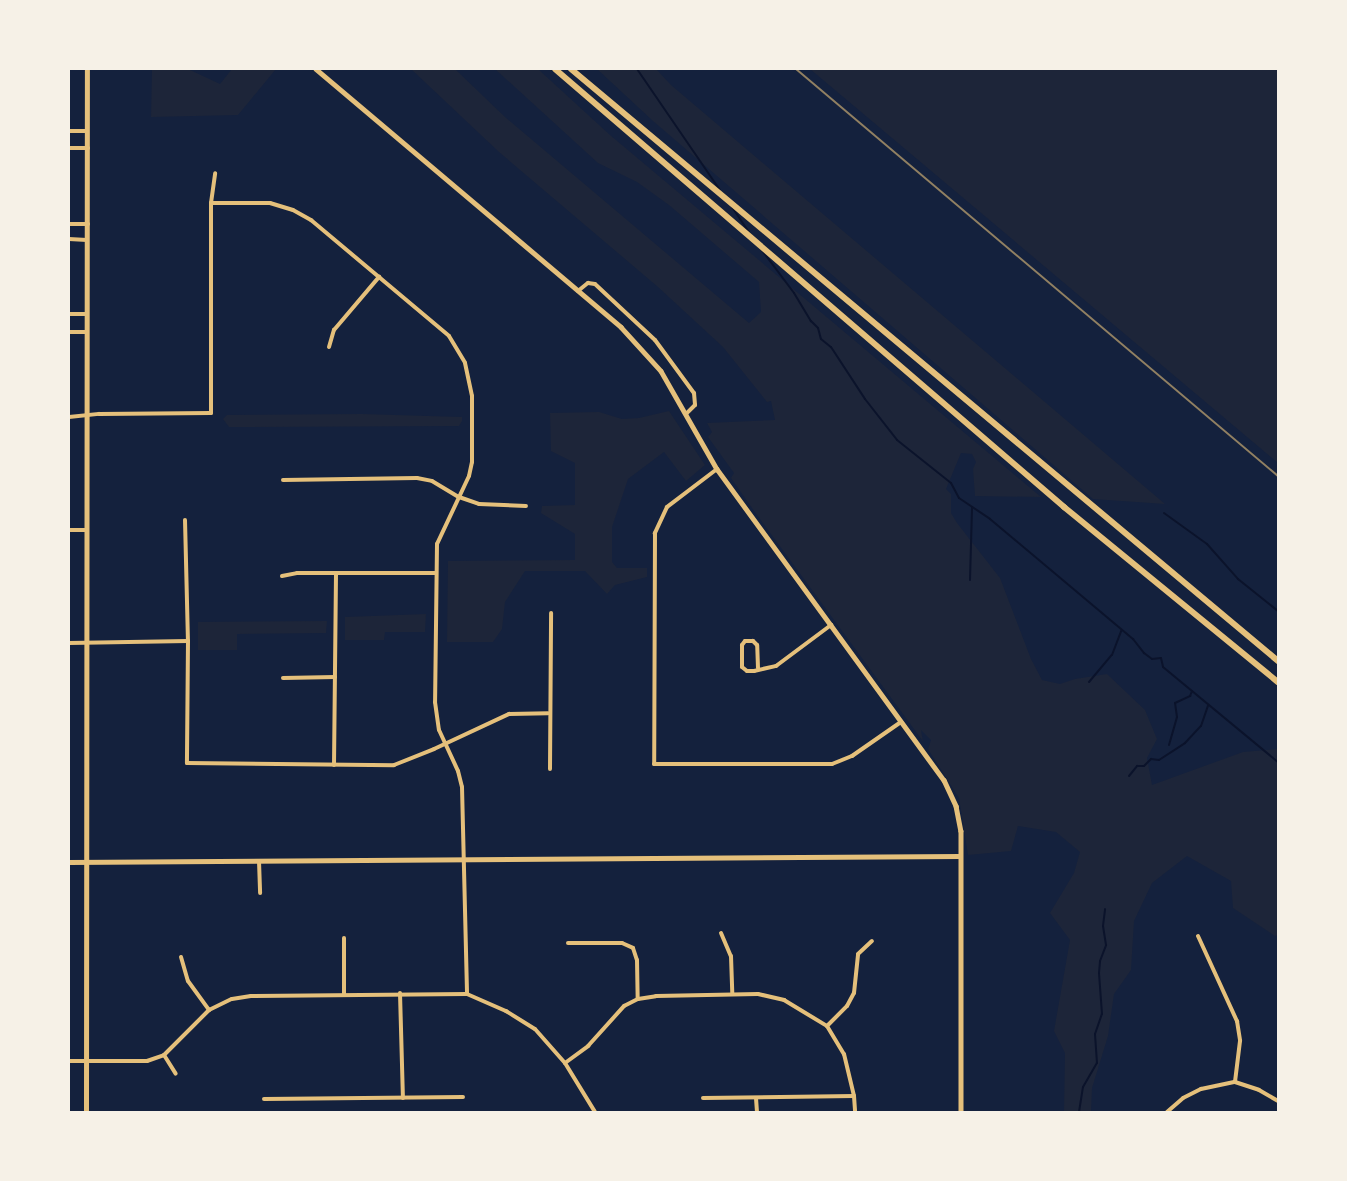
<!DOCTYPE html>
<style>
body{margin:0}
#map{position:relative;width:1347px;height:1181px;overflow:hidden;background:#14213d;font-family:"Open Sans",sans-serif}
div>[style]{position:absolute}
[style*='--x']{left:calc(var(--x)*1px);top:calc(var(--y)*1px);width:calc(var(--w)*1px);rotate:calc(var(--a)*1deg)}
.green>*{inset:0;background:#1d2539}
.stream>*{height:2px;margin:-1px;padding:0 1px;transform-origin:1px;border-radius:1px;background:#0b132b}
.minor>*{height:4px;margin:-2px;padding:0 2px;transform-origin:2px;border-radius:2px;background:#e5c07b}
.tertiary>*{height:4.5px;margin:-2.25px;padding:0 2.25px;transform-origin:2.25px;border-radius:2.25px;background:#e5c07b}
.trunk>*{height:6px;margin:-3px;padding:0 3px;transform-origin:3px;border-radius:3px;background:#e5c07b}
.rail>*{height:2px;margin:-1px;padding:0 1px;transform-origin:1px;border-radius:1px;background:#918062}
span{translate:-50% -50%;white-space:nowrap;text-align:center;line-height:1.15;-webkit-text-stroke:5px #f6f1e7;paint-order:stroke}
.frame{position:absolute;inset:0;border:70px solid #f6f1e7;pointer-events:none}
</style>
<div id="map">
<div class="green">
<div style="clip-path:polygon(152px 69px,188px 69px,220px 84px,232px 69px,276px 69px,238px 115px,151px 117px)"></div>
<div style="clip-path:polygon(411px 69px,455px 69px,505px 117px,749px 323px,761px 312px,759px 282px,669px 205px,637px 182px,598px 163px,495px 69px,538px 69px,610px 135px,1041px 497px,975px 496px,973px 469px,976px 462px,972px 454px,961px 453px,946px 489px,951px 494px,951px 513px,957px 523px,1000px 578px,1031px 659px,1042px 680px,1060px 684px,1075px 679px,1107px 674px,1145px 710px,1157px 739px,1147px 758px,1152px 785px,1243px 752px,1278px 749px,1278px 935px,1275px 936px,1233px 908px,1231px 881px,1187px 856px,1152px 883px,1134px 921px,1131px 970px,1114px 994px,1108px 1036px,1092px 1088px,1091px 1112px,1064px 1112px,1065px 1053px,1054px 1031px,1070px 940px,1050px 913px,1074px 873px,1080px 852px,1056px 832px,1018px 826px,1011px 851px,968px 855px,959px 798px,928px 749px,931px 740px,921px 730px,923px 742px,922px 740px,752px 508px,731px 478px,734px 473px,708px 437px,712px 432px,707px 423px,775px 420px,771px 401px,767px 402px,723px 347px,658px 287px,499px 152px)"></div>
<div style="clip-path:polygon(597px 69px,656px 69px,671px 85px,1165px 504px,1093px 499px,653px 121px)"></div>
<div style="clip-path:polygon(810px 69px,1278px 69px,1278px 463px)"></div>
<div style="clip-path:polygon(669px 411px,705px 465px,686px 481px,664px 452px,628px 479px,612px 527px,612px 562px,617px 568px,647px 568px,647px 577px,615px 585px,607px 594px,585px 571px,525px 571px,505px 602px,502px 629px,493px 642px,447px 642px,448px 561px,575px 560px,575px 534px,541px 513px,542px 506px,575px 505px,575px 463px,551px 451px,550px 413px,599px 412px,622px 419px,639px 418px)"></div>
<div style="clip-path:polygon(362px 414px,462px 417px,462px 421px,459px 426px,229px 427px,223px 419px,227px 415px)"></div>
<div style="clip-path:polygon(426px 614px,425px 632px,385px 632px,384px 640px,345px 640px,345px 617px)"></div>
<div style="clip-path:polygon(327px 621px,326px 633px,237px 634px,237px 650px,198px 650px,198px 622px)"></div>
</div>
<div class="stream">
<div style="--x:637;--y:69;--w:147;--a:55.6"></div>
<div style="--x:732;--y:207;--w:34;--a:56"></div>
<div style="--x:761;--y:249;--w:55;--a:53.1"></div>
<div style="--x:794;--y:293;--w:33;--a:59"></div>
<div style="--x:811;--y:321;--w:10;--a:45"></div>
<div style="--x:818;--y:328;--w:11;--a:75"></div>
<div style="--x:821;--y:339;--w:13;--a:39"></div>
<div style="--x:831;--y:347;--w:62;--a:56.8"></div>
<div style="--x:865;--y:399;--w:52;--a:52"></div>
<div style="--x:897;--y:440;--w:69;--a:38.5"></div>
<div style="--x:951;--y:483;--w:17;--a:62"></div>
<div style="--x:959;--y:498;--w:37;--a:34"></div>
<div style="--x:990;--y:519;--w:187;--a:40"></div>
<div style="--x:1133;--y:639;--w:18;--a:52"></div>
<div style="--x:1144;--y:653;--w:10;--a:37"></div>
<div style="--x:1152;--y:659;--w:9;--a:-6"></div>
<div style="--x:1161;--y:658;--w:9;--a:77"></div>
<div style="--x:1163;--y:667;--w:149;--a:39.6"></div>
<div style="--x:1164;--y:513;--w:53;--a:35.8"></div>
<div style="--x:1207;--y:544;--w:47;--a:48.5"></div>
<div style="--x:1238;--y:579;--w:51;--a:38.7"></div>
<div style="--x:970;--y:580;--w:73;--a:-88.4"></div>
<div style="--x:1089;--y:682;--w:35;--a:-50"></div>
<div style="--x:1112;--y:655;--w:26;--a:-69"></div>
<div style="--x:1169;--y:745;--w:29;--a:-74"></div>
<div style="--x:1177;--y:717;--w:14;--a:-98"></div>
<div style="--x:1175;--y:703;--w:17;--a:-25"></div>
<div style="--x:1190;--y:696;--w:5;--a:-68"></div>
<div style="--x:1129;--y:776;--w:13;--a:-51"></div>
<div style="--x:1137;--y:766;--w:7;--a:0"></div>
<div style="--x:1144;--y:766;--w:10;--a:-45"></div>
<div style="--x:1151;--y:759;--w:8;--a:7"></div>
<div style="--x:1159;--y:760;--w:31;--a:-33"></div>
<div style="--x:1185;--y:743;--w:23;--a:-47"></div>
<div style="--x:1201;--y:726;--w:21;--a:-71"></div>
<div style="--x:1079;--y:1112;--w:25;--a:-81"></div>
<div style="--x:1083;--y:1087;--w:28;--a:-60"></div>
<div style="--x:1097;--y:1063;--w:29;--a:-94"></div>
<div style="--x:1095;--y:1034;--w:21;--a:-71"></div>
<div style="--x:1102;--y:1014;--w:41;--a:-94.2"></div>
<div style="--x:1099;--y:973;--w:12;--a:-85"></div>
<div style="--x:1100;--y:961;--w:17;--a:-69"></div>
<div style="--x:1106;--y:945;--w:19;--a:-99"></div>
<div style="--x:1103;--y:926;--w:17;--a:-83"></div>
</div>
<div class="minor">
<div style="--x:69;--y:131;--w:18;--a:0"></div>
<div style="--x:69;--y:148;--w:19;--a:0"></div>
<div style="--x:211;--y:203;--w:59;--a:0"></div>
<div style="--x:270;--y:203;--w:24;--a:17"></div>
<div style="--x:293;--y:210;--w:21;--a:29"></div>
<div style="--x:311;--y:220;--w:180;--a:40"></div>
<div style="--x:449;--y:336;--w:31;--a:59"></div>
<div style="--x:465;--y:363;--w:34;--a:78"></div>
<div style="--x:472;--y:396;--w:66;--a:90"></div>
<div style="--x:472;--y:462;--w:14;--a:102"></div>
<div style="--x:469;--y:476;--w:75;--a:115.2"></div>
<div style="--x:437;--y:544;--w:158;--a:90.7"></div>
<div style="--x:435;--y:702;--w:28;--a:82"></div>
<div style="--x:439;--y:730;--w:45;--a:65.1"></div>
<div style="--x:458;--y:771;--w:16;--a:76"></div>
<div style="--x:462;--y:787;--w:207;--a:88.6"></div>
<div style="--x:69;--y:224;--w:19;--a:0"></div>
<div style="--x:69;--y:239;--w:18;--a:3"></div>
<div style="--x:578;--y:291;--w:13;--a:-39"></div>
<div style="--x:588;--y:283;--w:7;--a:8"></div>
<div style="--x:595;--y:284;--w:82;--a:43"></div>
<div style="--x:655;--y:340;--w:66;--a:53.7"></div>
<div style="--x:694;--y:393;--w:12;--a:85"></div>
<div style="--x:695;--y:405;--w:13;--a:135"></div>
<div style="--x:69;--y:314;--w:18;--a:0"></div>
<div style="--x:69;--y:332;--w:18;--a:0"></div>
<div style="--x:329;--y:347;--w:18;--a:-74"></div>
<div style="--x:334;--y:330;--w:70;--a:-49.7"></div>
<div style="--x:69;--y:417;--w:30;--a:-6"></div>
<div style="--x:99;--y:414;--w:112;--a:-0.5"></div>
<div style="--x:211;--y:413;--w:210;--a:-90"></div>
<div style="--x:211;--y:203;--w:30;--a:-82"></div>
<div style="--x:717;--y:469;--w:63;--a:142.8"></div>
<div style="--x:667;--y:507;--w:29;--a:115"></div>
<div style="--x:655;--y:533;--w:231;--a:90.2"></div>
<div style="--x:654;--y:764;--w:178;--a:0"></div>
<div style="--x:832;--y:764;--w:22;--a:-22"></div>
<div style="--x:852;--y:756;--w:60;--a:-34.8"></div>
<div style="--x:283;--y:480;--w:134;--a:-0.9"></div>
<div style="--x:417;--y:478;--w:15;--a:11"></div>
<div style="--x:432;--y:481;--w:31;--a:31"></div>
<div style="--x:459;--y:497;--w:21;--a:19"></div>
<div style="--x:479;--y:504;--w:47;--a:2.4"></div>
<div style="--x:185;--y:520;--w:121;--a:88.6"></div>
<div style="--x:188;--y:641;--w:122;--a:90.5"></div>
<div style="--x:187;--y:763;--w:207;--a:0.6"></div>
<div style="--x:394;--y:765;--w:43;--a:-21.8"></div>
<div style="--x:434;--y:749;--w:83;--a:-25"></div>
<div style="--x:509;--y:714;--w:39;--a:-1"></div>
<div style="--x:69;--y:530;--w:17;--a:0"></div>
<div style="--x:282;--y:576;--w:15;--a:-11"></div>
<div style="--x:297;--y:573;--w:138;--a:0"></div>
<div style="--x:69;--y:643;--w:119;--a:-1"></div>
<div style="--x:758;--y:668;--w:23;--a:-92"></div>
<div style="--x:757;--y:645;--w:6;--a:-135"></div>
<div style="--x:753;--y:641;--w:8;--a:180"></div>
<div style="--x:745;--y:641;--w:5;--a:127"></div>
<div style="--x:742;--y:645;--w:22;--a:90"></div>
<div style="--x:742;--y:667;--w:6;--a:39"></div>
<div style="--x:747;--y:671;--w:7;--a:0"></div>
<div style="--x:754;--y:671;--w:23;--a:-13"></div>
<div style="--x:776;--y:666;--w:69;--a:-36.7"></div>
<div style="--x:283;--y:678;--w:52;--a:-1.1"></div>
<div style="--x:334;--y:765;--w:192;--a:-89.4"></div>
<div style="--x:550;--y:769;--w:156;--a:-89.6"></div>
<div style="--x:259;--y:861;--w:32;--a:88"></div>
<div style="--x:721;--y:933;--w:25;--a:67"></div>
<div style="--x:731;--y:956;--w:38;--a:88"></div>
<div style="--x:1198;--y:936;--w:94;--a:65.4"></div>
<div style="--x:1237;--y:1021;--w:20;--a:81"></div>
<div style="--x:1240;--y:1041;--w:41;--a:97"></div>
<div style="--x:344;--y:938;--w:56;--a:90"></div>
<div style="--x:568;--y:943;--w:54;--a:0"></div>
<div style="--x:622;--y:943;--w:12;--a:24"></div>
<div style="--x:633;--y:948;--w:13;--a:72"></div>
<div style="--x:637;--y:960;--w:39;--a:89"></div>
<div style="--x:181;--y:957;--w:25;--a:74"></div>
<div style="--x:188;--y:981;--w:36;--a:54"></div>
<div style="--x:400;--y:993;--w:105;--a:88.4"></div>
<div style="--x:827;--y:1026;--w:28;--a:-45"></div>
<div style="--x:847;--y:1006;--w:15;--a:-62"></div>
<div style="--x:854;--y:993;--w:39;--a:-84"></div>
<div style="--x:858;--y:954;--w:19;--a:-43"></div>
<div style="--x:164;--y:1055;--w:22;--a:58"></div>
<div style="--x:69;--y:1061;--w:78;--a:0"></div>
<div style="--x:147;--y:1061;--w:18;--a:-19"></div>
<div style="--x:164;--y:1055;--w:64;--a:-45"></div>
<div style="--x:209;--y:1010;--w:25;--a:-26"></div>
<div style="--x:232;--y:999;--w:19;--a:-9"></div>
<div style="--x:251;--y:996;--w:216;--a:-0.5"></div>
<div style="--x:467;--y:994;--w:43;--a:23.6"></div>
<div style="--x:506;--y:1011;--w:34;--a:32"></div>
<div style="--x:535;--y:1029;--w:45;--a:48.6"></div>
<div style="--x:565;--y:1063;--w:57;--a:58.5"></div>
<div style="--x:565;--y:1063;--w:29;--a:-36"></div>
<div style="--x:588;--y:1046;--w:54;--a:-48"></div>
<div style="--x:624;--y:1006;--w:16;--a:-27"></div>
<div style="--x:638;--y:999;--w:18;--a:-9"></div>
<div style="--x:656;--y:996;--w:102;--a:-1.1"></div>
<div style="--x:758;--y:994;--w:27;--a:13"></div>
<div style="--x:784;--y:1000;--w:50;--a:31.2"></div>
<div style="--x:827;--y:1026;--w:33;--a:59"></div>
<div style="--x:844;--y:1054;--w:43;--a:76.6"></div>
<div style="--x:854;--y:1096;--w:16;--a:86"></div>
<div style="--x:703;--y:1098;--w:151;--a:-0.8"></div>
<div style="--x:756;--y:1098;--w:14;--a:86"></div>
<div style="--x:264;--y:1099;--w:199;--a:-0.6"></div>
<div style="--x:1167;--y:1112;--w:21;--a:-41"></div>
<div style="--x:1183;--y:1098;--w:20;--a:-27"></div>
<div style="--x:1201;--y:1089;--w:35;--a:-12"></div>
<div style="--x:1235;--y:1082;--w:25;--a:18"></div>
<div style="--x:1259;--y:1090;--w:22;--a:30"></div>
</div>
<div class="tertiary">
<div style="--x:316;--y:69;--w:399;--a:40.2"></div>
<div style="--x:621;--y:327;--w:59;--a:47.7"></div>
<div style="--x:661;--y:371;--w:113;--a:60.3"></div>
<div style="--x:717;--y:469;--w:385;--a:53.9"></div>
<div style="--x:944;--y:780;--w:29;--a:65"></div>
<div style="--x:956;--y:806;--w:25;--a:79"></div>
<div style="--x:961;--y:831;--w:281;--a:90"></div>
<div style="--x:69;--y:862;--w:891;--a:-0.39"></div>
<div style="--x:86;--y:1112;--w:1043;--a:-89.95"></div>
</div>
<div class="trunk">
<div style="--x:555;--y:69;--w:672;--a:40.71"></div>
<div style="--x:1064;--y:507;--w:276;--a:39.3"></div>
<div style="--x:571;--y:69;--w:922;--a:39.94"></div>
</div>
<div class="rail">
<div style="--x:796;--y:69;--w:631;--a:40.18"></div>
</div>
<div class="frame"></div>
</div>
